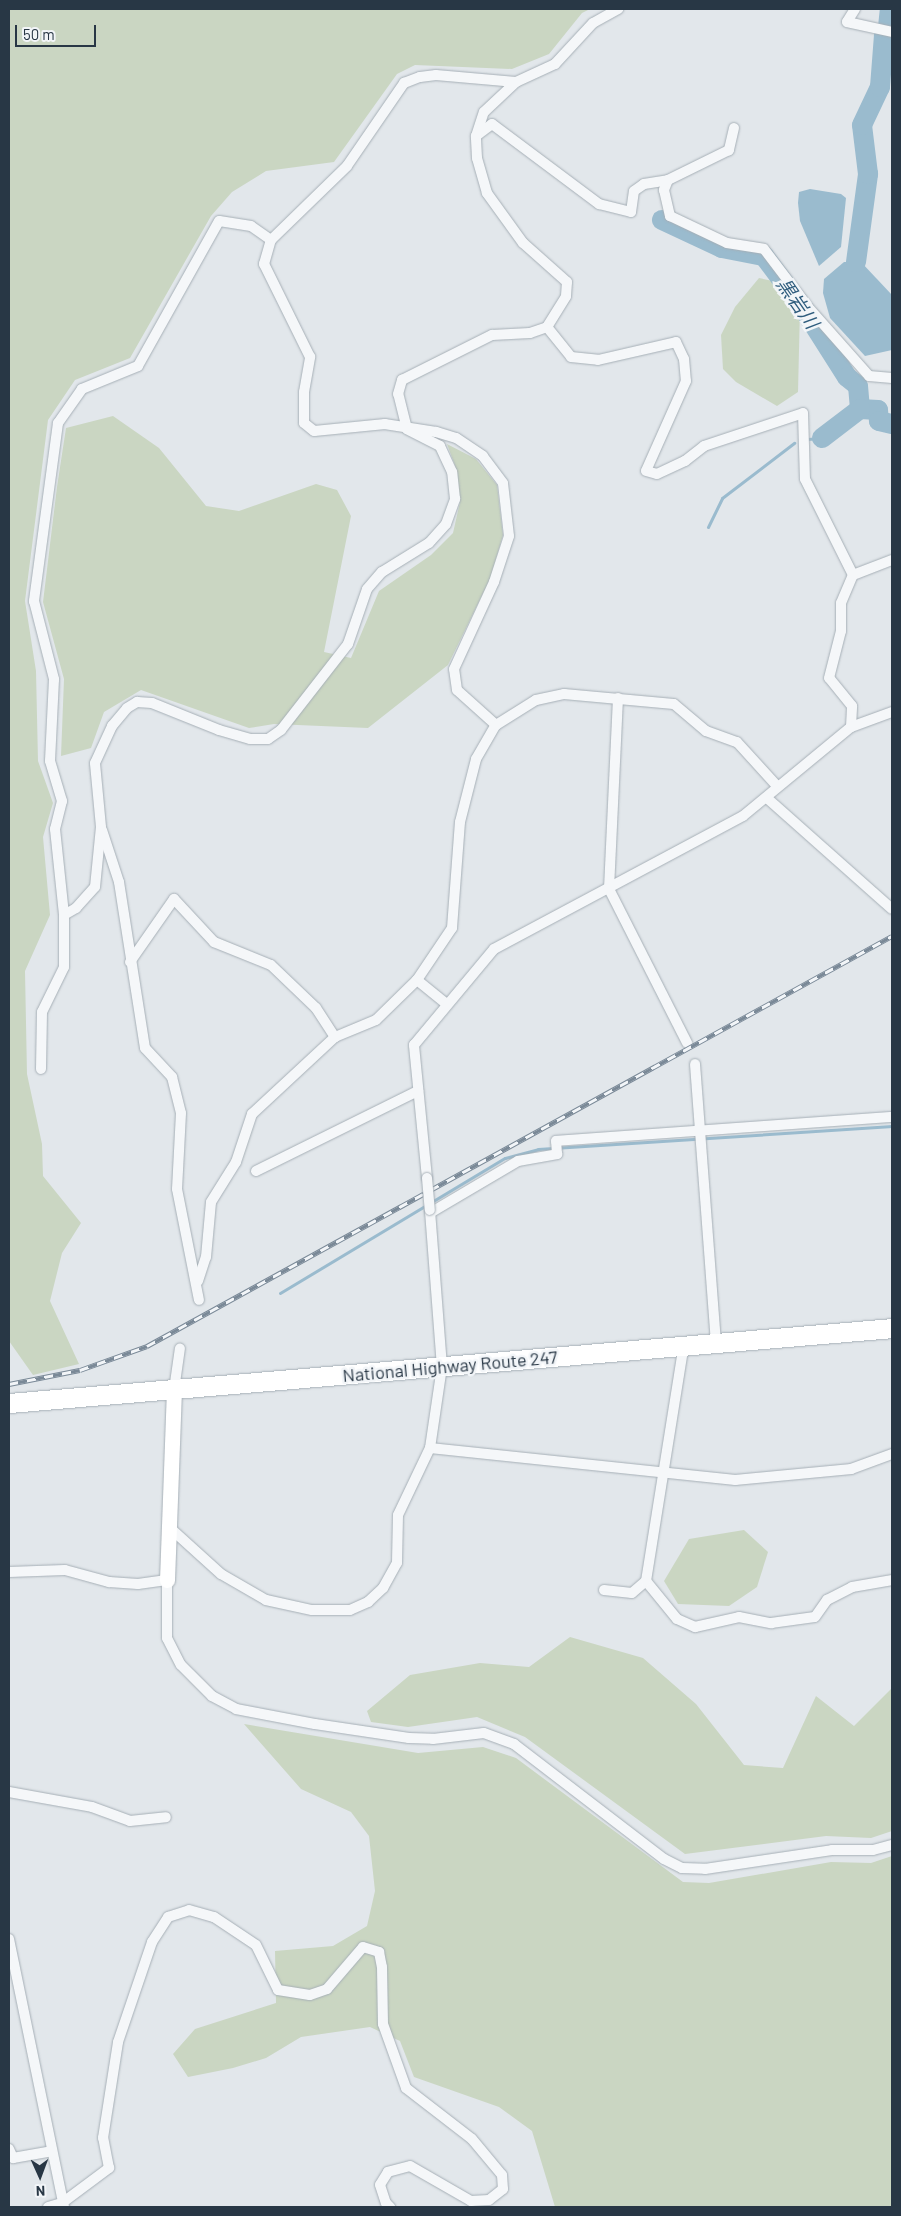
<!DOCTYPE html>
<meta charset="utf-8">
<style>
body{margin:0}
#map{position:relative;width:901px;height:2216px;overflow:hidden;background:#e2e7eb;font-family:Barlow,"Noto Sans JP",sans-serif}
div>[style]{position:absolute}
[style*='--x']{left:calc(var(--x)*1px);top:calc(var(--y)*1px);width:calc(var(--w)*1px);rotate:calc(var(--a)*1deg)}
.green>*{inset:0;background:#cad6c2}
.water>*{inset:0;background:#9abbce}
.stream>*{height:3px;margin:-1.5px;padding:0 1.5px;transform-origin:1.5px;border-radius:1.5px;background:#9abbce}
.river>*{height:20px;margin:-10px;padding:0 10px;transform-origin:10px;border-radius:10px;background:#9abbce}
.roads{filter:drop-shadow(0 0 1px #a6afb6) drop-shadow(0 0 1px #a6afb6)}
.street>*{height:10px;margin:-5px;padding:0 5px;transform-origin:5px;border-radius:5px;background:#f5f7f9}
.secondary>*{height:15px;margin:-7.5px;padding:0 7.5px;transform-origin:7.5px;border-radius:7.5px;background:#fff}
.highway>*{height:19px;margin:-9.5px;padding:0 9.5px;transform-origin:9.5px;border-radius:9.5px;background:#fff}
.rail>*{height:5px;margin-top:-2.5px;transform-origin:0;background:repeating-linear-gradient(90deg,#f2f5f8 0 9px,#7a8997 0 18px);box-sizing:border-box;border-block:1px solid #7a8997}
.bridges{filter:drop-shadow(0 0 1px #a6afb6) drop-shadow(0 0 1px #a6afb6)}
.street-bridge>*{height:10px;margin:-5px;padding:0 5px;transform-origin:5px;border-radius:5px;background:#f5f7f9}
span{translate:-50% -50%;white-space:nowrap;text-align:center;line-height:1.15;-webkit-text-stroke:5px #f2f5f8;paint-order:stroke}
.street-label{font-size:18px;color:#283745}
.water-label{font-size:19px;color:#2e5c7d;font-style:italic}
.frame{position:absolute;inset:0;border:10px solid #283745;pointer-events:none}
.north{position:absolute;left:15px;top:2151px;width:50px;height:50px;-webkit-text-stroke:4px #f2f5f8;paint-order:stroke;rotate:178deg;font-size:14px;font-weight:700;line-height:20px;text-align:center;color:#283745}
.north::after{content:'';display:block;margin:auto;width:18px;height:22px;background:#283745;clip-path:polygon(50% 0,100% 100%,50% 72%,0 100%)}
.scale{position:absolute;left:15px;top:25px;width:81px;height:22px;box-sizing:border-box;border:2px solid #283745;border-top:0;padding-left:6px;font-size:15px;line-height:18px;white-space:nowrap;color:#283745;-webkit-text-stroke:4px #f2f5f8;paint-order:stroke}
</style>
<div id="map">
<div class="green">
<div style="clip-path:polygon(9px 9px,590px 9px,582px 13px,549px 54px,512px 69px,415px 65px,397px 74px,334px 162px,266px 171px,232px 192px,211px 216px,130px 358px,75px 380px,48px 420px,25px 601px,36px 671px,38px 761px,53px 803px,43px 837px,50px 915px,25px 971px,27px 1074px,42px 1144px,43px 1176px,81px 1223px,62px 1253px,50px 1301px,79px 1364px,33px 1375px,9px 1341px)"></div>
<div style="clip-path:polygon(759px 278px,782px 283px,800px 308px,798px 392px,777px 406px,736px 382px,723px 369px,721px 335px,735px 307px)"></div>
<div style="clip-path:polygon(113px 416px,159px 448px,206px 506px,239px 511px,316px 484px,337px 490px,351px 516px,324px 652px,351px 658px,379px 591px,431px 555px,453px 533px,460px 502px,457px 471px,447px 444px,476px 459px,497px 485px,503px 535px,490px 579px,448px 665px,368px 728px,274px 724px,249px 728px,141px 690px,104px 712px,91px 748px,61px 756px,64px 679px,43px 602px,57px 487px,66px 428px)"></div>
<div style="clip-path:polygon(744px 1530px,768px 1552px,757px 1587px,729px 1606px,678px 1604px,664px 1581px,689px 1539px)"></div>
<div style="clip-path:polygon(570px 1637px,643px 1658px,696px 1704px,744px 1765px,783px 1768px,816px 1696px,854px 1726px,892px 1688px,892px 1831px,871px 1838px,826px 1836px,685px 1854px,525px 1737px,477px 1717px,408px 1727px,371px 1722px,367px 1711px,410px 1675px,480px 1663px,529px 1667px)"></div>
<div style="clip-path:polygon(244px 1724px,418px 1753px,483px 1747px,516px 1758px,683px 1882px,709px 1883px,831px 1862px,871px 1863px,892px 1856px,892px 2207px,555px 2207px,532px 2131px,499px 2107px,414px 2077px,400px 2041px,370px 2027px,301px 2037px,266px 2058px,233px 2068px,188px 2077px,173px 2054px,195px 2029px,276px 2003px,275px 1951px,333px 1946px,367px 1926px,375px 1891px,369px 1836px,351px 1812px,301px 1789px)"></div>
</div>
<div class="water">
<div style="clip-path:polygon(810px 189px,841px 194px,846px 198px,841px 247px,819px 266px,800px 221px,798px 203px,799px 192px)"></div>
<div style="clip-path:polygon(844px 262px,861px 262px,892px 295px,892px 350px,865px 356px,830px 318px,823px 293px,824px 279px)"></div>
</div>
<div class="stream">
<div style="--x:807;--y:439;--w:15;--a:-4"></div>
<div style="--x:708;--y:527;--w:32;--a:-64"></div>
<div style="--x:722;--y:498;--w:91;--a:-37.4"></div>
<div style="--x:280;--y:1293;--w:262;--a:-31"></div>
<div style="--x:505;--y:1158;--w:34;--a:-15"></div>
<div style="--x:538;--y:1149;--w:355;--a:-3.7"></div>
</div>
<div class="river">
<div style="--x:888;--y:27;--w:18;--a:-84"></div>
<div style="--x:662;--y:220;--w:66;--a:25"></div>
<div style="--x:722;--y:248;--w:43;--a:10.8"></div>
<div style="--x:764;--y:256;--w:69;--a:53.3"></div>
<div style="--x:805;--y:311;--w:78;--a:57.5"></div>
<div style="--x:847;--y:377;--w:14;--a:39"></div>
<div style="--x:858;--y:386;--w:23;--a:85"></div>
<div style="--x:860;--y:409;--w:18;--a:3"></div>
<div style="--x:878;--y:410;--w:11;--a:85"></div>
<div style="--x:879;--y:421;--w:13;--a:13"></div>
<div style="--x:856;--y:262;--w:89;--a:-82.2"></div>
<div style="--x:868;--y:174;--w:49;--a:-97"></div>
<div style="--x:862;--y:125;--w:42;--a:-64.7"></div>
<div style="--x:880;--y:87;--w:52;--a:-85.6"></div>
<div style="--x:822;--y:438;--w:48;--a:-37.3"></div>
</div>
<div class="roads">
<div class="street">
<div style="--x:855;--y:9;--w:15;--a:122"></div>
<div style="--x:847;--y:22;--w:46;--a:12.5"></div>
<div style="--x:734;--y:128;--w:23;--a:103"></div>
<div style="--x:729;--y:150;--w:68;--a:153.8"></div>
<div style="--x:668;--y:180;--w:11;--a:112"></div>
<div style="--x:664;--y:190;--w:27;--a:77"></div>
<div style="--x:670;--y:216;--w:63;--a:25.3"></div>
<div style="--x:727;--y:243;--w:37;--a:9"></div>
<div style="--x:764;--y:249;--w:73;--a:52.8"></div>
<div style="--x:808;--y:307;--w:92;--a:48.5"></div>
<div style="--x:869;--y:376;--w:23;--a:5"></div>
<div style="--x:476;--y:136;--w:20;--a:-37"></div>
<div style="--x:492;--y:124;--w:134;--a:36.8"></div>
<div style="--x:599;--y:204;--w:33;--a:14"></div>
<div style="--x:631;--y:212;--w:21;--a:-82"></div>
<div style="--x:634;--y:191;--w:12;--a:-35"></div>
<div style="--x:644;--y:184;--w:24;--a:-9"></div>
<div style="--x:271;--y:240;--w:24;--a:-145"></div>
<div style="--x:251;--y:226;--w:32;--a:-171"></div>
<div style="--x:219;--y:221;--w:166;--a:119.2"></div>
<div style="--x:138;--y:366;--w:61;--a:157.7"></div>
<div style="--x:82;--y:389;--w:42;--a:125.2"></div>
<div style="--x:58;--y:423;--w:180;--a:97.7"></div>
<div style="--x:34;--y:601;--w:81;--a:75.6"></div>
<div style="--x:54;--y:679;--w:82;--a:92.8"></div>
<div style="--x:50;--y:761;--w:42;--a:73.3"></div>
<div style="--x:62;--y:801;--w:29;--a:104"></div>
<div style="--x:55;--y:829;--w:86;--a:84"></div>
<div style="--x:64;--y:915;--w:14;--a:-30"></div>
<div style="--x:76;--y:908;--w:28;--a:-48"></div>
<div style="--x:95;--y:887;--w:60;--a:-84.3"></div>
<div style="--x:101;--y:827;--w:64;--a:-95.4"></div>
<div style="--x:95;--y:763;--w:41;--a:-65.3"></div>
<div style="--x:112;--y:726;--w:23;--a:-50"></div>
<div style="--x:127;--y:708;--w:12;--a:-31"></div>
<div style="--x:137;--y:702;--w:15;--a:4"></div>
<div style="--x:152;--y:703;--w:72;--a:21.9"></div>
<div style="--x:219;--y:730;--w:32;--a:16"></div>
<div style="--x:250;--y:739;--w:18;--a:0"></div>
<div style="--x:268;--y:739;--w:16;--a:-35"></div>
<div style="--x:281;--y:730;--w:109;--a:-52.1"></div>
<div style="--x:348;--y:644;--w:58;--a:-70.9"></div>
<div style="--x:367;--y:589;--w:23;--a:-49"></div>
<div style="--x:382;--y:572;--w:55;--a:-31.7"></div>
<div style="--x:429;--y:543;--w:25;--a:-48"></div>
<div style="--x:446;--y:524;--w:27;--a:-70"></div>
<div style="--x:455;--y:499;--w:27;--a:-96"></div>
<div style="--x:452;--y:472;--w:29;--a:-115"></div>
<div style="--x:440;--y:446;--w:37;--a:-153"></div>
<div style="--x:407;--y:429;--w:36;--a:-104"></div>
<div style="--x:398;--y:394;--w:15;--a:-74"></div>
<div style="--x:402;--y:380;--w:101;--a:-26.6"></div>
<div style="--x:492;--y:335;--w:38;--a:-3"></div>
<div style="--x:530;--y:333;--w:18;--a:-19"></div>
<div style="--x:547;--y:327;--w:36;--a:-58"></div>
<div style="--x:566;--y:296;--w:14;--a:-86"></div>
<div style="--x:567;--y:282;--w:59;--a:-138.4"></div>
<div style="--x:523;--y:243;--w:62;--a:-125.8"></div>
<div style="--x:487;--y:193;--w:36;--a:-106"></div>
<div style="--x:477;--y:158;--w:22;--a:-93"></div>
<div style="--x:476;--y:136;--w:25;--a:-72"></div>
<div style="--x:484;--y:112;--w:44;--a:-43.2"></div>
<div style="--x:516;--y:82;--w:43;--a:-24.8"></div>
<div style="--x:555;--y:64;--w:56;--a:-47.2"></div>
<div style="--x:593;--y:23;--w:29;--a:-29"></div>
<div style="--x:547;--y:327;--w:38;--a:51"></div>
<div style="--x:571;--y:357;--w:27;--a:6"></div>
<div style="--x:598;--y:360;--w:80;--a:-13"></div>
<div style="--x:676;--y:342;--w:19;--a:65"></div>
<div style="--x:684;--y:359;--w:22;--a:85"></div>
<div style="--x:686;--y:381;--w:98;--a:114"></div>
<div style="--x:646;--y:471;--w:11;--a:15"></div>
<div style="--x:657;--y:474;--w:31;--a:-25"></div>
<div style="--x:685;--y:461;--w:24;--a:-38"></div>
<div style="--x:704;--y:446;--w:104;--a:-18.4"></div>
<div style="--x:803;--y:413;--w:66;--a:88.3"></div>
<div style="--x:805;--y:479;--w:107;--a:63.4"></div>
<div style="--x:853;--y:575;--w:42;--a:-21"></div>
<div style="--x:618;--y:698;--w:191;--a:92.7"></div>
<div style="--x:609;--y:889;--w:173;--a:63.1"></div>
<div style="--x:496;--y:725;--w:52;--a:-138.1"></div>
<div style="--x:457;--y:690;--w:21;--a:-98"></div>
<div style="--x:454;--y:669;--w:96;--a:-65.3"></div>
<div style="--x:494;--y:582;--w:48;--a:-71.9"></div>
<div style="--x:509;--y:536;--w:53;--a:-96.5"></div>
<div style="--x:503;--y:483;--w:34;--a:-127"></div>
<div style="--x:483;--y:456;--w:32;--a:-146"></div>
<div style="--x:456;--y:438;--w:21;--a:-163"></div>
<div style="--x:436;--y:432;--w:52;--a:-171.1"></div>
<div style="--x:385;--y:424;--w:71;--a:174.4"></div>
<div style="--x:314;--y:431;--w:13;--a:-141"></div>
<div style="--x:304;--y:423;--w:31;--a:-90"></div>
<div style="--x:304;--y:392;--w:36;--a:-80"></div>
<div style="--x:310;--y:357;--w:104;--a:-116.3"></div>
<div style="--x:264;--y:264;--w:25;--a:-74"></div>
<div style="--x:271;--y:240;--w:106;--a:-44.2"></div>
<div style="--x:347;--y:166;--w:101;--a:-55.5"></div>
<div style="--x:404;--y:83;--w:17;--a:-21"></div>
<div style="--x:420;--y:77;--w:16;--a:-7"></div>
<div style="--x:436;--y:75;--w:80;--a:5"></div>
<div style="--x:851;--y:727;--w:21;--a:-87"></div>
<div style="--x:852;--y:706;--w:36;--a:-129"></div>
<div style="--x:829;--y:678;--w:49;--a:-75.7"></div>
<div style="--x:841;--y:631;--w:28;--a:-90"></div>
<div style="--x:841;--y:603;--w:30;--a:-67"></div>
<div style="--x:767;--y:798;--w:167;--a:41.6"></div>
<div style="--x:102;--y:830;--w:55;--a:71.9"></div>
<div style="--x:119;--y:882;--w:168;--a:81.1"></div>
<div style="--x:145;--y:1048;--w:40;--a:47"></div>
<div style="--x:172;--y:1077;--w:37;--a:76"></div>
<div style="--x:181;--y:1113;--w:76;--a:93"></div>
<div style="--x:177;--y:1189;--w:113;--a:78.8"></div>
<div style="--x:130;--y:962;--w:77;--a:-55.1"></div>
<div style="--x:174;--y:899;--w:59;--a:47.1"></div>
<div style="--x:214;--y:942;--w:61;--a:22"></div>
<div style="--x:271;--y:965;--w:62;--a:43.7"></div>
<div style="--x:316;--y:1008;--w:35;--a:57"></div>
<div style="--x:417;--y:980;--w:38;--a:39"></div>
<div style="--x:695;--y:1064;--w:278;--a:85.7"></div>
<div style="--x:41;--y:1069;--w:57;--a:-89"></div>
<div style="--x:42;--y:1012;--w:50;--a:-63.9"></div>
<div style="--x:64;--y:967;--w:52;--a:-90"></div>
<div style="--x:256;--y:1171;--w:181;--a:-26.3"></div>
<div style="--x:427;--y:1178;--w:134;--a:-95.6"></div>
<div style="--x:414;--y:1045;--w:125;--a:-50.2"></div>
<div style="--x:494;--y:949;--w:282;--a:-28.1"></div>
<div style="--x:743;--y:816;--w:140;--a:-39.5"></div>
<div style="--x:851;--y:727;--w:44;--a:-20.1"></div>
<div style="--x:430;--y:1213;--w:102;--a:-30.6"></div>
<div style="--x:518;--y:1161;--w:40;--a:-10"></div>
<div style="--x:557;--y:1154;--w:13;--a:-94"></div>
<div style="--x:556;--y:1141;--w:337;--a:-4.1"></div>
<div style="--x:198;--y:1281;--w:25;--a:-72"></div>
<div style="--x:206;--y:1257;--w:55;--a:-84.8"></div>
<div style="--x:211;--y:1202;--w:47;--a:-58"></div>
<div style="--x:236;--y:1162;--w:51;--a:-71.6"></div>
<div style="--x:252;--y:1114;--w:113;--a:-42.9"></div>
<div style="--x:335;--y:1037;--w:44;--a:-22.5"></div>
<div style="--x:376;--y:1020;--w:57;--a:-44.3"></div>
<div style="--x:417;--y:980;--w:63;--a:-56.1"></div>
<div style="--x:452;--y:928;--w:106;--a:-85.7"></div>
<div style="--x:460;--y:822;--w:65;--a:-75.7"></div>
<div style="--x:476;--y:759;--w:39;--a:-60"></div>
<div style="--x:496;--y:725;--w:47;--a:-32"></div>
<div style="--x:536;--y:700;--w:29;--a:-12"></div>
<div style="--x:564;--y:694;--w:110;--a:5.2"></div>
<div style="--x:674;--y:704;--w:42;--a:40.2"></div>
<div style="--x:706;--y:731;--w:33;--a:20"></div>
<div style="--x:737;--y:742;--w:59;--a:47.7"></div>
<div style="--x:174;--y:1390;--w:42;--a:-81.9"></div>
<div style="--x:430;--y:1448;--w:307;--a:6"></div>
<div style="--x:735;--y:1480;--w:117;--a:-5.4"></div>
<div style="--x:851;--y:1469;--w:44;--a:-20.1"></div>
<div style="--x:169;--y:1527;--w:70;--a:42.1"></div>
<div style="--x:221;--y:1574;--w:52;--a:30"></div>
<div style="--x:266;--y:1600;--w:47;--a:12.3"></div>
<div style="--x:312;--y:1610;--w:38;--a:0"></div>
<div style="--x:350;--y:1610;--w:20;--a:-24"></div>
<div style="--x:368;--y:1602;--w:21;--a:-43"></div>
<div style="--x:383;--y:1588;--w:29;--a:-61"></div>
<div style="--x:397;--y:1563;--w:48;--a:-88.8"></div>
<div style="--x:398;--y:1515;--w:74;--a:-64.5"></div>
<div style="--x:430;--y:1448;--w:82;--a:-81.6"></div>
<div style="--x:442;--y:1367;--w:157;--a:-94.4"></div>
<div style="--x:9;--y:1572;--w:56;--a:-2"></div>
<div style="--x:65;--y:1570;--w:46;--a:15.3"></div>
<div style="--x:109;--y:1582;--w:29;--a:4"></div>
<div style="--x:138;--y:1584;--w:29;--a:-8"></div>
<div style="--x:167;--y:1580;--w:58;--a:90"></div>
<div style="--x:167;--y:1638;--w:30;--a:63"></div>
<div style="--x:181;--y:1665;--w:44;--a:45"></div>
<div style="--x:212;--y:1696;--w:27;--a:28"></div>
<div style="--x:236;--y:1709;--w:80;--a:10.8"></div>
<div style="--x:315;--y:1724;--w:95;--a:8.5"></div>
<div style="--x:409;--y:1738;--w:24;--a:2"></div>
<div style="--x:433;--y:1739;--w:51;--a:-6.7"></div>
<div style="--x:484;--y:1733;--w:32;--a:20"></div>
<div style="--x:514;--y:1744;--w:189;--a:37.5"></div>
<div style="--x:664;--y:1859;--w:20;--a:27"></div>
<div style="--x:682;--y:1868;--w:23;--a:2"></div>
<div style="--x:705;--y:1869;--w:128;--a:-8.5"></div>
<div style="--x:832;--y:1850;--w:41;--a:0"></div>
<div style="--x:873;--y:1850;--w:20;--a:-15"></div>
<div style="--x:646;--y:1581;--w:49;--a:50.8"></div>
<div style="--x:677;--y:1619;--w:20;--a:24"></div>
<div style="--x:695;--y:1627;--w:45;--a:-12.8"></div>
<div style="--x:739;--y:1617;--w:33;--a:11"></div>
<div style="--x:771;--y:1623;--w:44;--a:-7.8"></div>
<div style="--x:815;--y:1617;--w:21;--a:-55"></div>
<div style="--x:827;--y:1600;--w:28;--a:-27"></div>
<div style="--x:852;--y:1587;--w:41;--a:-9.9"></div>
<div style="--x:604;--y:1590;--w:28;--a:6"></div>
<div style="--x:632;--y:1593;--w:18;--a:-41"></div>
<div style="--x:646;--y:1581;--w:240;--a:-80.9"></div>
<div style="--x:9;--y:1792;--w:84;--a:10.2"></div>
<div style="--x:92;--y:1807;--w:40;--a:20.2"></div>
<div style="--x:130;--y:1821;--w:36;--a:-6"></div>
<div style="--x:9;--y:1939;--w:274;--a:78.4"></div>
<div style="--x:9;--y:2149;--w:10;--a:66"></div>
<div style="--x:13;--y:2158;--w:39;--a:-10"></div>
<div style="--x:48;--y:2207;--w:15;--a:-16"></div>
<div style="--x:62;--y:2203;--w:59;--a:-36.7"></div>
<div style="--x:109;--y:2168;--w:31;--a:-101"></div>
<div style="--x:103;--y:2138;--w:97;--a:-81.1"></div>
<div style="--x:118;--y:2042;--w:106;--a:-71.2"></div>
<div style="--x:152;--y:1942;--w:30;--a:-57"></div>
<div style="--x:168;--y:1917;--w:22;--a:-18"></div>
<div style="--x:189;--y:1910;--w:26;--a:16"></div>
<div style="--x:214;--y:1917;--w:50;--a:33.7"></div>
<div style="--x:256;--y:1945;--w:50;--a:63.9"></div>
<div style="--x:278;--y:1990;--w:32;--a:9"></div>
<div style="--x:310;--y:1995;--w:18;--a:-19"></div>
<div style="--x:327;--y:1989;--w:55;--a:-49.4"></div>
<div style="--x:363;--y:1947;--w:17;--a:17"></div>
<div style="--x:379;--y:1952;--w:15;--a:79"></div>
<div style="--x:382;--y:1967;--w:57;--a:89"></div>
<div style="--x:383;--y:2024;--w:68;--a:70.2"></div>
<div style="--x:406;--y:2088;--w:83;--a:37.7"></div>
<div style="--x:472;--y:2139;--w:47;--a:50.2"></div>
<div style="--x:502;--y:2175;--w:14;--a:86"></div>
<div style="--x:503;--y:2189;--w:18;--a:142"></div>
<div style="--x:489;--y:2200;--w:18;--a:177"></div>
<div style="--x:471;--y:2201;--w:70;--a:-150.2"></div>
<div style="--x:410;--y:2166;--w:23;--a:165"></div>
<div style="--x:388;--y:2172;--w:15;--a:122"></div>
<div style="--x:380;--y:2185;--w:19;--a:72"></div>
<div style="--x:386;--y:2203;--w:6;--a:45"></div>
</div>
<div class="secondary">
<div style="--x:167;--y:1580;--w:190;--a:-87.9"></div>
</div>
<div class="highway">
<div style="--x:9;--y:1403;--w:886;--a:-4.85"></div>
</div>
</div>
<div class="rail">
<div style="--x:9;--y:1384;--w:72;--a:-11.2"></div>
<div style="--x:80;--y:1370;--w:71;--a:-19.7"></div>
<div style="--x:147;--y:1346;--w:850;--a:-28.83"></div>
</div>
<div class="bridges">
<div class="street-bridge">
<div style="--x:427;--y:1178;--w:32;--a:85"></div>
</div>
</div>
<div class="street-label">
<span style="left:450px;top:1366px;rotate:-5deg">National Highway Route 247</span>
</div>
<div class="water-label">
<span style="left:798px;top:303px;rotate:55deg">黒岩川</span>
</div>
<div class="frame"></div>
<div class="north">N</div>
<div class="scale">50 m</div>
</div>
